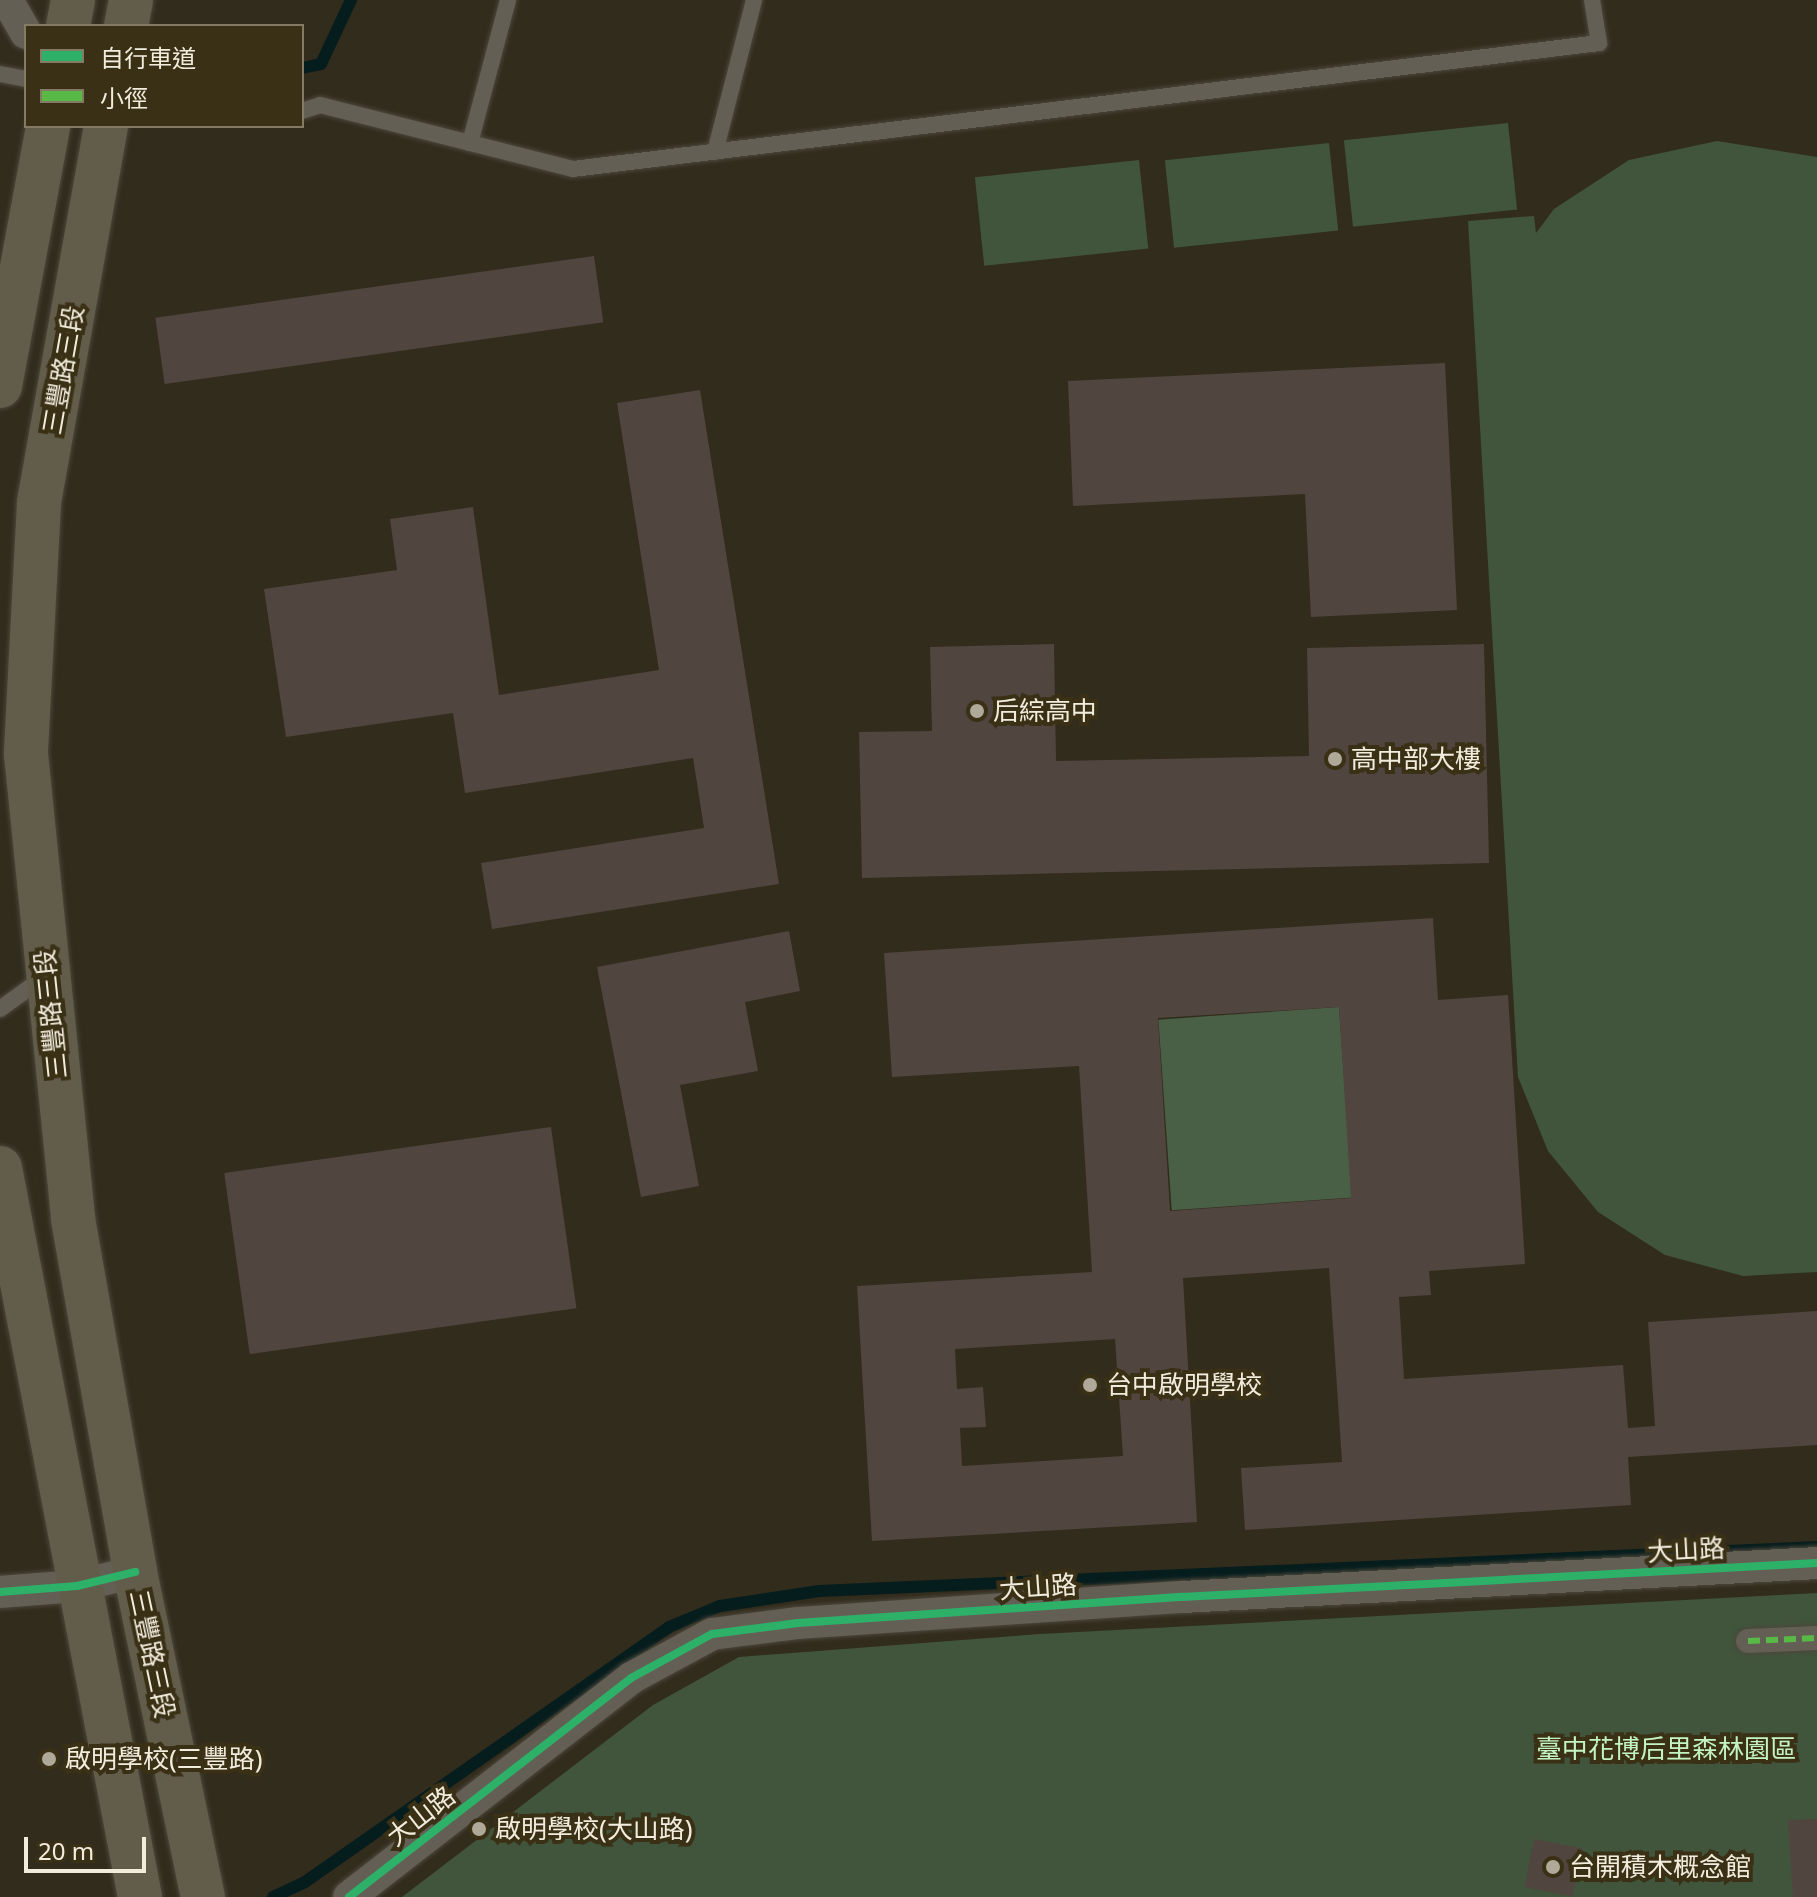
<!DOCTYPE html>
<meta charset="utf-8">
<style>
body{margin:0}
#map{position:relative;width:1817px;height:1897px;overflow:hidden;background:#322c1d;font-family:"Noto Sans","Noto Sans TC",sans-serif}
div>[style]{position:absolute}
[style*='--x']{left:calc(var(--x)*1px);top:calc(var(--y)*1px);width:calc(var(--w)*1px);rotate:calc(var(--a)*1deg)}
.green>*{inset:0;background:#40553c;transform-origin:0 0}
.forest>*{inset:0;background:#4a6046;transform-origin:0 0}
.stream>*{height:12px;margin:-6px;padding:0 6px;transform-origin:6px;border-radius:6px;background:#061d1d}
.building>*{inset:0;background:#50453f;transform-origin:0 0}
.roads{filter:drop-shadow(0 0 2px #4c473b) drop-shadow(0 0 2px #4c473b)}
.service>*{height:16px;margin:-8px;padding:0 8px;transform-origin:8px;border-radius:8px;background:#645f55}
.pedestrian>*{height:24px;margin:-12px;padding:0 12px;transform-origin:12px;border-radius:12px;background:#645f55}
.minor>*{height:32px;margin:-16px;padding:0 16px;transform-origin:16px;border-radius:16px;background:#645f55}
.primary>*{height:44px;margin:-22px;padding:0 22px;transform-origin:22px;border-radius:22px;background:#625c4b}
.quiet>*{height:6px;margin-top:-3px;transform-origin:0;background:repeating-linear-gradient(90deg,#58b947 0 12px,transparent 0 18px)}
.cycleway>*{height:8px;margin:-4px;padding:0 4px;transform-origin:4px;border-radius:4px;background:#2db169}
.dots>*{width:22px;height:22px;translate:-50% -50%;box-sizing:border-box;border:4px solid #3a3015;border-radius:50%}
span{translate:-50% -50%;white-space:nowrap;text-align:center;line-height:1.15;-webkit-text-stroke:8px #3a3015;paint-order:stroke}
.street-label{font-size:26px;color:#f2ecdd}
.poi-label{font-size:26px;color:#f2ecdd}
.left{translate:0 -50%;text-align:left}
.park-label{font-size:26px;color:#c3f3c0}
.legend{position:absolute;left:24px;top:24px;width:280px;height:104px;box-sizing:border-box;background:#3a3015;border:2px solid #847b65;margin:0;padding:10px 14px;list-style:none;font-size:24px;color:#f2ecdd}
.legend li{display:flex;align-items:center;gap:16px;height:40px}
.legend b{width:40px;border:2px solid #847b65}
.scale{position:absolute;left:24px;top:1837px;width:122px;height:36px;box-sizing:border-box;border:4px solid #f2ecdd;border-top:0;padding-left:10px;font-size:24px;line-height:28px;white-space:nowrap;color:#f2ecdd;-webkit-text-stroke:6px #3a3015;paint-order:stroke}
</style>
<div id="map">
<div class="green">
<div style="left:1508px;top:123px;width:87px;height:165px;rotate:84deg"></div>
<div style="clip-path:polygon(1717px 141px,1817px 157px,1817px 1272px,1743px 1276px,1665px 1255px,1598px 1212px,1548px 1151px,1518px 1077px,1468px 221px,1534px 216px,1536px 233px,1554px 209px,1629px 160px)"></div>
<div style="left:1329px;top:143px;width:88px;height:165px;rotate:84deg"></div>
<div style="left:1139px;top:160px;width:89px;height:165px;rotate:84deg"></div>
<div style="clip-path:polygon(1817px 1593px,1817px 1897px,402px 1897px,653px 1705px,739px 1657px,1040px 1634px)"></div>
</div>
<div class="forest">
<div style="left:1339px;top:1007px;width:191px;height:181px;rotate:86deg"></div>
</div>
<div class="stream">
<div style="--x:302;--y:68;--w:19;--a:-12"></div>
<div style="--x:321;--y:64;--w:71;--a:-64.9"></div>
<div style="--x:273;--y:1897;--w:35;--a:-25"></div>
<div style="--x:305;--y:1882;--w:444;--a:-35"></div>
<div style="--x:669;--y:1627;--w:55;--a:-22.4"></div>
<div style="--x:720;--y:1606;--w:100;--a:-8.6"></div>
<div style="--x:819;--y:1591;--w:999;--a:-2.52"></div>
</div>
<div class="building">
<div style="left:594px;top:256px;width:67px;height:443px;rotate:82deg"></div>
<div style="clip-path:polygon(1445px 363px,1457px 610px,1311px 617px,1305px 494px,1073px 506px,1068px 381px)"></div>
<div style="clip-path:polygon(700px 390px,779px 884px,492px 929px,481px 863px,704px 828px,693px 758px,465px 793px,453px 713px,286px 737px,264px 589px,397px 570px,390px 519px,473px 507px,499px 695px,659px 670px,617px 403px)"></div>
<div style="clip-path:polygon(1054px 644px,1056px 761px,1309px 756px,1307px 648px,1484px 644px,1489px 863px,862px 878px,859px 732px,932px 731px,930px 647px)"></div>
<div style="clip-path:polygon(evenodd,1433px 918px,1438px 1000px,1508px 995px,1525px 1264px,1429px 1271px,1431px 1295px,1399px 1297px,1404px 1379px,1623px 1365px,1628px 1428px,1655px 1426px,1648px 1322px,1817px 1311px,1817px 1445px,1628px 1457px,1631px 1505px,1245px 1530px,1241px 1468px,1342px 1462px,1329px 1268px,1183px 1278px,1197px 1522px,872px 1541px,857px 1286px,1092px 1272px,1079px 1066px,892px 1077px,884px 953px,1433px 918px,1339px 1007px,1351px 1198px,1170px 1211px,1158px 1018px,1339px 1007px,1433px 918px,1115px 1339px,1123px 1456px,962px 1466px,960px 1428px,986px 1427px,983px 1387px,957px 1389px,955px 1349px,1115px 1339px)"></div>
<div style="clip-path:polygon(789px 931px,800px 991px,745px 1002px,758px 1071px,680px 1085px,699px 1186px,641px 1197px,597px 967px)"></div>
<div style="left:551px;top:1127px;width:183px;height:330px;rotate:82deg"></div>
<div style="clip-path:polygon(1817px 1819px,1817px 1897px,1793px 1897px,1788px 1820px)"></div>
<div style="left:1534px;top:1839px;width:49px;height:49px;rotate:11deg"></div>
</div>
<div class="roads">
<div class="service">
<div style="--x:0;--y:74;--w:26;--a:11"></div>
<div style="--x:302;--y:111;--w:19;--a:-18"></div>
<div style="--x:320;--y:105;--w:261;--a:14.2"></div>
<div style="--x:573;--y:169;--w:1034;--a:-7"></div>
<div style="--x:1599;--y:43;--w:44;--a:-99.2"></div>
<div style="--x:470;--y:143;--w:148;--a:-75.1"></div>
<div style="--x:715;--y:152;--w:157;--a:-75.6"></div>
<div style="--x:0;--y:1009;--w:54;--a:-36"></div>
</div>
<div class="pedestrian">
<div style="--x:1748;--y:1641;--w:69;--a:-2.5"></div>
</div>
<div class="minor">
<div style="--x:7;--y:0;--w:38;--a:60"></div>
<div style="--x:0;--y:1592;--w:77;--a:-4.5"></div>
<div style="--x:77;--y:1586;--w:60;--a:-13.6"></div>
<div style="--x:349;--y:1897;--w:357;--a:-37.8"></div>
<div style="--x:631;--y:1678;--w:92;--a:-28.5"></div>
<div style="--x:712;--y:1634;--w:87;--a:-7.3"></div>
<div style="--x:798;--y:1623;--w:385;--a:-3.9"></div>
<div style="--x:1182;--y:1597;--w:636;--a:-3.06"></div>
</div>
<div class="primary">
<div style="--x:68;--y:26;--w:26;--a:-79"></div>
<div style="--x:126;--y:26;--w:26;--a:-79"></div>
<div style="--x:106;--y:126;--w:383;--a:100.1"></div>
<div style="--x:39;--y:503;--w:251;--a:93"></div>
<div style="--x:26;--y:754;--w:467;--a:84.2"></div>
<div style="--x:73;--y:1219;--w:358;--a:80"></div>
<div style="--x:135;--y:1572;--w:332;--a:78.2"></div>
<div style="--x:0;--y:386;--w:264;--a:-79.5"></div>
<div style="--x:0;--y:1168;--w:742;--a:79.13"></div>
</div>
</div>
<div class="quiet">
<div style="--x:1748;--y:1641;--w:69;--a:-2.5"></div>
</div>
<div class="cycleway">
<div style="--x:0;--y:1592;--w:77;--a:-4.5"></div>
<div style="--x:77;--y:1586;--w:60;--a:-13.6"></div>
<div style="--x:349;--y:1897;--w:357;--a:-37.8"></div>
<div style="--x:631;--y:1678;--w:92;--a:-28.5"></div>
<div style="--x:712;--y:1634;--w:87;--a:-7.3"></div>
<div style="--x:798;--y:1623;--w:385;--a:-3.9"></div>
<div style="--x:1182;--y:1597;--w:636;--a:-3.06"></div>
</div>
<div class="dots">
<div style="left:977px;top:711px;background:#afa99a"></div>
<div style="left:1335px;top:759px;background:#afa99a"></div>
<div style="left:1090px;top:1385px;background:#afa99a"></div>
<div style="left:49px;top:1759px;background:#afa99a"></div>
<div style="left:479px;top:1829px;background:#afa99a"></div>
<div style="left:1553px;top:1867px;background:#afa99a"></div>
</div>
<div class="street-label">
<span style="left:63px;top:370px;rotate:-80deg">三豐路三段</span>
<span style="left:51px;top:1014px;rotate:-96deg">三豐路三段</span>
<span style="left:1686px;top:1550px;rotate:-3deg">大山路</span>
<span style="left:1038px;top:1587px;rotate:-4deg">大山路</span>
<span style="left:152px;top:1654px;rotate:78deg">三豐路三段</span>
<span style="left:421px;top:1816px;rotate:-38deg">大山路</span>
</div>
<div class="poi-label">
<span class="left" style="left:993px;top:711px">后綜高中</span>
<span class="left" style="left:1351px;top:759px">高中部大樓</span>
<span class="left" style="left:1106px;top:1385px">台中啟明學校</span>
<span class="left" style="left:65px;top:1759px">啟明學校(三豐路)</span>
<span class="left" style="left:495px;top:1829px">啟明學校(大山路)</span>
<span class="left" style="left:1569px;top:1867px">台開積木概念館</span>
</div>
<div class="park-label">
<span style="left:1666px;top:1749px">臺中花博后里森林園區</span>
</div>
<ul class="legend">
<li><b style="height:10px;background:#2db169"></b>自行車道</li>
<li><b style="height:10px;background:#58b947"></b>小徑</li>
</ul>
<div class="scale">20 m</div>
</div>
